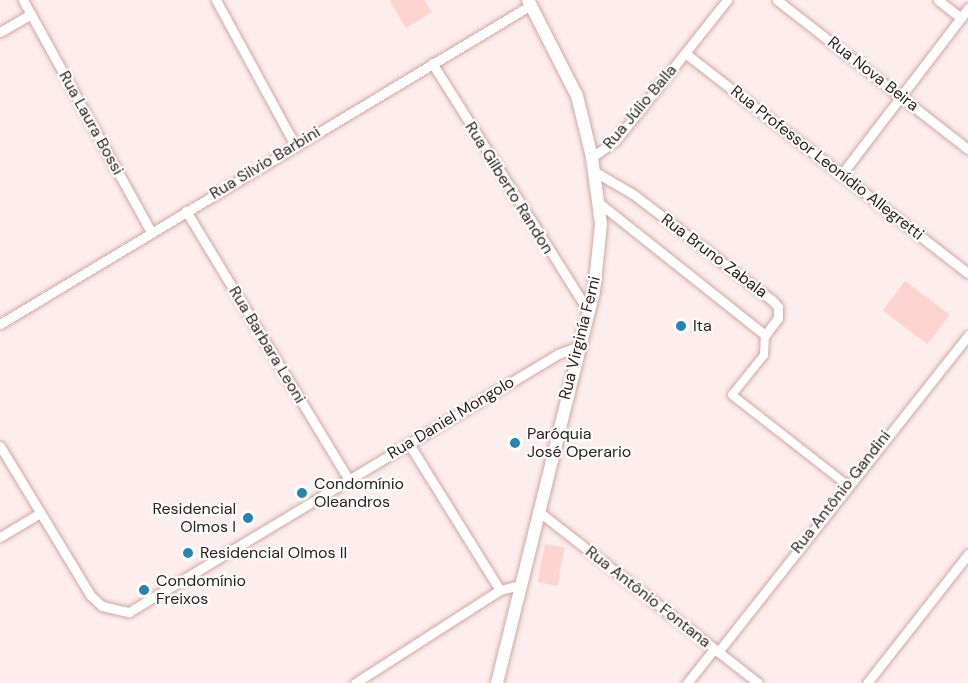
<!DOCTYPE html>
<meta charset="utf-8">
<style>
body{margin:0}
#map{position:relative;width:968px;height:683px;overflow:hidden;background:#fdedec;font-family:"DM Sans",sans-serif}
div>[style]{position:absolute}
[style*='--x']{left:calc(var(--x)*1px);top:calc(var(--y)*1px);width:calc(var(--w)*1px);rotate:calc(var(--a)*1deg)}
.green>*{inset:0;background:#fed4d0;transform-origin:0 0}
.roads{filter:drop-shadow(0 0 2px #cea9a6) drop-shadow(0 0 2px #cea9a6)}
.pedestrian>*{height:8px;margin:-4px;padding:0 4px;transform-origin:4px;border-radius:4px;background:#fff}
.minor>*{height:9px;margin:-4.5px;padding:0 4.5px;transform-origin:4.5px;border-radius:4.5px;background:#fff}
.tertiary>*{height:12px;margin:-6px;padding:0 6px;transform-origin:6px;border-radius:6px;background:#fff}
.dots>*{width:16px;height:16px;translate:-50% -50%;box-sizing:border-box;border:3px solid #fff;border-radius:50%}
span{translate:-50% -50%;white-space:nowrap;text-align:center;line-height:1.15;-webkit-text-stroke:4.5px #fff;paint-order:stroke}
.street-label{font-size:16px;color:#2e201f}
.poi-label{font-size:16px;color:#2e201f}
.left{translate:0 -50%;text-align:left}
.right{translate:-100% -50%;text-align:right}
</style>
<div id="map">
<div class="green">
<div style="clip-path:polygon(389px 0,424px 0,432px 12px,406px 28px)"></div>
<div style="left:905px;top:281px;width:56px;height:37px;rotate:37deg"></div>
<div style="left:545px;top:544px;width:20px;height:39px;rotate:11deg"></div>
</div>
<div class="roads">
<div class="pedestrian">
<div style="--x:765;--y:335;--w:20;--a:93"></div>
<div style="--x:764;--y:355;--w:51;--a:128.7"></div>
<div style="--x:732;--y:395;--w:146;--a:38"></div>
</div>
<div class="minor">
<div style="--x:23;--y:0;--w:265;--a:61.1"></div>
<div style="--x:216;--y:0;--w:165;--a:61.4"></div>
<div style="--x:777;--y:0;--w:242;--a:38"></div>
<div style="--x:938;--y:0;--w:29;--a:38"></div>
<div style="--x:0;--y:32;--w:36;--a:-30"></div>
<div style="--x:685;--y:53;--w:358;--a:37.9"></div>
<div style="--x:432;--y:63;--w:293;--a:57.8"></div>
<div style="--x:592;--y:157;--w:29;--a:-35"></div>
<div style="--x:616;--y:140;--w:179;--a:-51.6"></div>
<div style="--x:595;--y:172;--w:44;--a:30.1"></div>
<div style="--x:633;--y:194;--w:176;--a:37.4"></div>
<div style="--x:773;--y:301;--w:8;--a:50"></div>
<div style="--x:778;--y:307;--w:11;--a:90"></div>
<div style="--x:778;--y:318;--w:21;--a:127"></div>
<div style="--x:765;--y:335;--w:212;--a:-141.5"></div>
<div style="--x:841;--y:175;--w:210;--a:-52.7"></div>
<div style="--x:186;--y:211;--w:315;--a:58.8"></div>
<div style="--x:0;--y:324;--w:619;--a:-31"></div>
<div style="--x:409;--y:444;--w:172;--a:58.1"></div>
<div style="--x:500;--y:590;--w:21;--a:-14"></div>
<div style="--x:0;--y:446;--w:175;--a:58.8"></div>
<div style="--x:91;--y:596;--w:15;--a:42"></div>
<div style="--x:102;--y:606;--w:28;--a:13"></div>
<div style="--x:129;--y:612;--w:501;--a:-31.02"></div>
<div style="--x:558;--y:354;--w:22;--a:-21"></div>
<div style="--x:538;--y:511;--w:279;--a:38"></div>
<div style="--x:0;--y:537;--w:47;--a:-31"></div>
<div style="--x:718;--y:652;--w:404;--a:-51.7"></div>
<div style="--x:355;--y:683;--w:172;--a:-32.7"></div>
<div style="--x:687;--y:683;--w:43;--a:-51.5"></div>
<div style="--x:867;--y:683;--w:164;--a:-51.9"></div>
</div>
<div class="tertiary">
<div style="--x:497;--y:683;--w:403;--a:-76.1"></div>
<div style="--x:594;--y:292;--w:68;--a:-84.1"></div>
<div style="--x:601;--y:224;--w:68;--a:-97.7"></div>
<div style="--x:592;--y:157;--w:63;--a:-103.8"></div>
<div style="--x:577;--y:96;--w:108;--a:-117"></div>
</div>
</div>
<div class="dots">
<div style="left:681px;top:326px;background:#2686b1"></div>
<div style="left:515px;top:443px;background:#2686b1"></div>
<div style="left:302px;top:493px;background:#2686b1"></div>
<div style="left:248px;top:518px;background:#2686b1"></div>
<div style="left:188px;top:553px;background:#2686b1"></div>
<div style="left:144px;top:590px;background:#2686b1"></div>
</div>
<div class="street-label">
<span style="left:873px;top:74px;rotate:38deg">Rua Nova Beira</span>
<span style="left:640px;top:107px;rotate:-50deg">Rua Júlio Balla</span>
<span style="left:91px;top:123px;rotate:61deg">Rua Laura Bossi</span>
<span style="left:265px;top:163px;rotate:-31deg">Rua Silvio Barbini</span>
<span style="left:827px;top:163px;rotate:38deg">Rua Professor Leonídio Allegretti</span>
<span style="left:509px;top:188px;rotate:58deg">Rua Gilberto Randon</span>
<span style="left:714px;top:256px;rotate:37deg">Rua Bruno Zabala</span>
<span style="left:580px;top:338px;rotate:-76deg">Rua Virginía Ferni</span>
<span style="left:267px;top:345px;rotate:59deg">Rua Barbara Leoni</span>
<span style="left:451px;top:418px;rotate:-31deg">Rua Daniel Mongolo</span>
<span style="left:841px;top:492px;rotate:-52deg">Rua Antônio Gandini</span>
<span style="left:648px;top:597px;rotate:38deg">Rua Antônio Fontana</span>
</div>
<div class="poi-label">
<span class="left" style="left:693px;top:326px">Ita</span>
<span class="left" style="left:527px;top:443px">Paróquia<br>José Operario</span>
<span class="left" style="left:314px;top:493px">Condomínio<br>Oleandros</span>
<span class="right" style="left:236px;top:518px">Residencial<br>Olmos I</span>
<span class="left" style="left:200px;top:553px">Residencial Olmos II</span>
<span class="left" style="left:156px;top:590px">Condomínio<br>Freixos</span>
</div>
</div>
